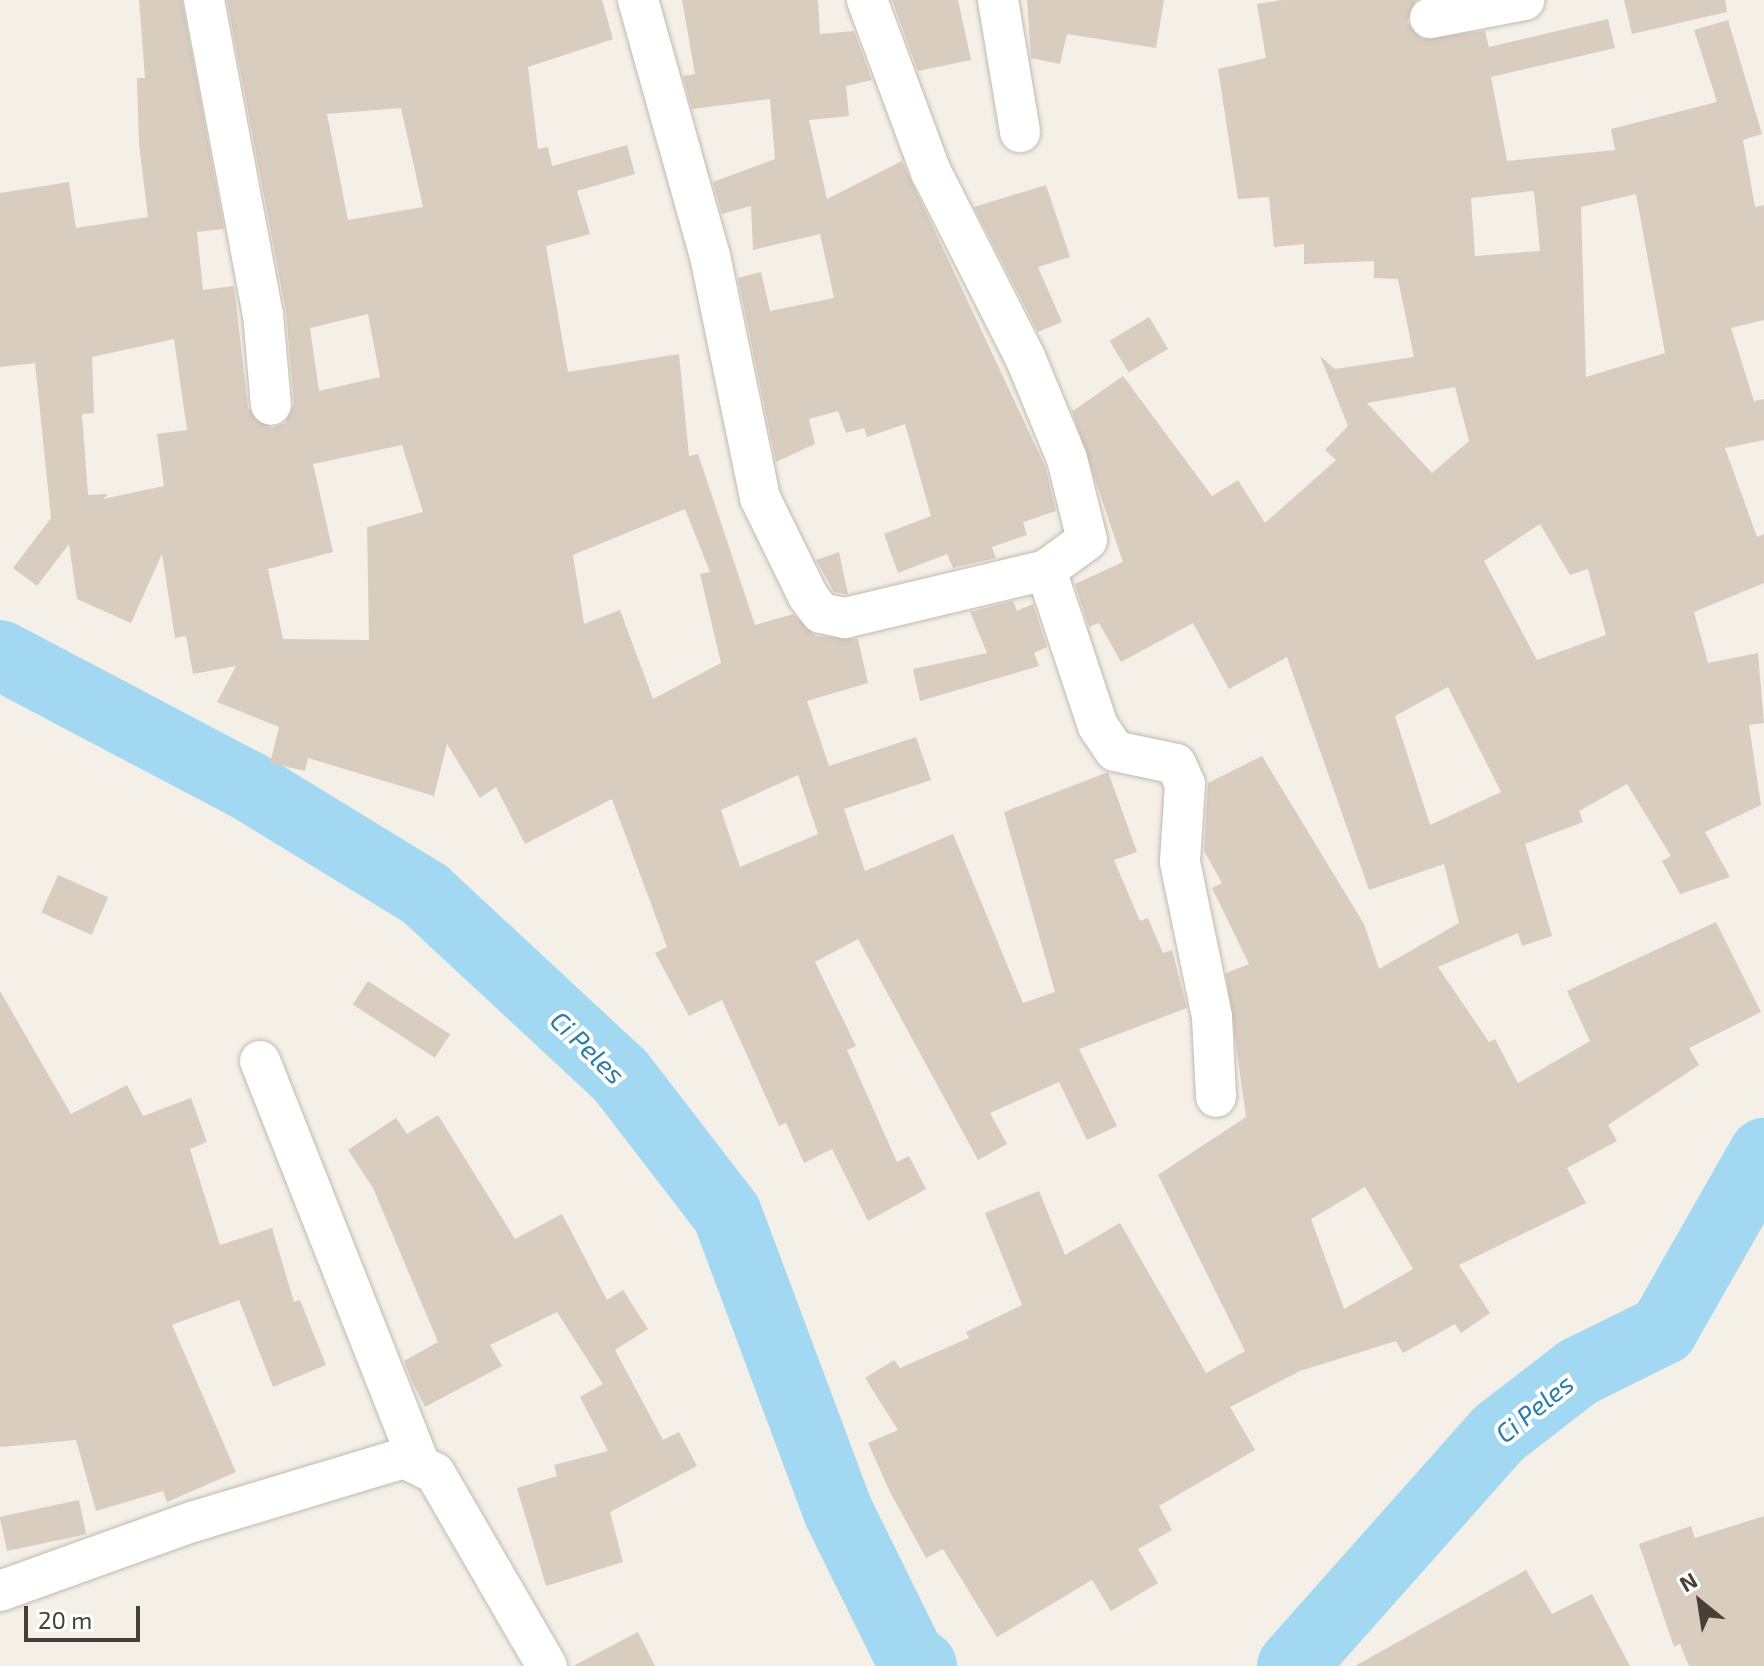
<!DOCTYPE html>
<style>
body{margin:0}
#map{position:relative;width:1764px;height:1666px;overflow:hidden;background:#f4f0e8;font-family:"Exo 2",sans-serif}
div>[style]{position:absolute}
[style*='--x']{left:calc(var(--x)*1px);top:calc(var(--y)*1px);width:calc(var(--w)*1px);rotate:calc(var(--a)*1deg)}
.river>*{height:70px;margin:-35px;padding:0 35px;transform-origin:35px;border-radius:35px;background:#a3d8f2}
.building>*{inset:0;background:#d9cdc0;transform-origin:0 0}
.roads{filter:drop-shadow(0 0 2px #c3b9ad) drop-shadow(0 0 2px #c3b9ad)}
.minor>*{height:40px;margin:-20px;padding:0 20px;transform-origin:20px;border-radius:20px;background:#fff}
span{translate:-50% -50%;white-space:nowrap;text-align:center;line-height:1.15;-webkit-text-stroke:8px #fff;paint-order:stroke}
.water-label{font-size:26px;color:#2a7ca6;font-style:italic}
.north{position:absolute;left:1660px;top:1562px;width:80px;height:80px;-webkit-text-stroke:6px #fff;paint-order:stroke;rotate:330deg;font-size:22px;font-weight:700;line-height:32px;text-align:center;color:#484036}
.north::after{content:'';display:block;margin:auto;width:28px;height:36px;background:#484036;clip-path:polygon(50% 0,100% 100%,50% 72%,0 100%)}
.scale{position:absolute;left:24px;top:1606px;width:116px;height:36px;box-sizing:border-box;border:4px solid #484036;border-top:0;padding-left:10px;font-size:24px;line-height:28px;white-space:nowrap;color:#484036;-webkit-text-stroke:6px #fff;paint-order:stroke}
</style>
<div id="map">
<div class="river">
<div style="--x:0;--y:655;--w:279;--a:27.8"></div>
<div style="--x:247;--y:785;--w:209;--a:31.5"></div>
<div style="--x:425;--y:894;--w:266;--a:42.9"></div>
<div style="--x:620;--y:1075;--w:175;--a:52.4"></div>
<div style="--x:727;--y:1214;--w:317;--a:69.5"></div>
<div style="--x:838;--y:1511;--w:161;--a:63.8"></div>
<div style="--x:909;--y:1655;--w:17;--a:40"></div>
<div style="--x:1292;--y:1666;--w:312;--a:-48.4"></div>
<div style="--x:1499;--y:1433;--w:100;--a:-37.7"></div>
<div style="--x:1578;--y:1372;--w:95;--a:-26.3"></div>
<div style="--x:1663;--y:1330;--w:204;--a:-60.3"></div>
</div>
<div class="building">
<div style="clip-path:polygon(evenodd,139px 0,182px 0,224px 229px,197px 232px,203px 290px,234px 286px,248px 408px,272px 428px,285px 423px,294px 404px,286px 312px,227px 0,602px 0,613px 39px,528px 67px,538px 149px,548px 147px,552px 166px,627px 145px,635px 174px,577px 191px,590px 234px,546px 246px,568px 372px,679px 354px,689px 456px,698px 454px,755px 625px,793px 614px,816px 636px,858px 639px,868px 683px,807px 701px,829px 766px,916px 737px,931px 780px,844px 809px,865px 871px,953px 834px,1023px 1003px,1055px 992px,1004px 812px,1108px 772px,1137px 852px,1114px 860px,1140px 921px,1148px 918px,1163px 953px,1172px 950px,1187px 1008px,1079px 1049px,1117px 1126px,1087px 1140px,1059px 1082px,990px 1113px,1007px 1144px,978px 1160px,858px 939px,815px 962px,856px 1046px,847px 1050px,897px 1162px,909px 1156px,926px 1189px,868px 1221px,832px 1149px,804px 1163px,786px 1123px,779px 1126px,722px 1000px,689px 1016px,655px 953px,667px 947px,612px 799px,525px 844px,496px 787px,480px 798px,447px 744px,434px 796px,308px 758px,305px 771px,270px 763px,279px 727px,217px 702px,236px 666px,193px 674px,186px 636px,175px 638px,162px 554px,131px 623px,77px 599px,69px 544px,37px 586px,13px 568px,51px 518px,35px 363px,0 367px,0 193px,69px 182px,76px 228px,148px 217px,139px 144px,137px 78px,145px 78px,139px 0,401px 108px,423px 207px,348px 220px,327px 114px,401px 108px,139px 0,368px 314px,380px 377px,319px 391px,310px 328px,368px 314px,139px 0,174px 339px,187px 430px,157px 434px,164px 486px,103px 499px,108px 494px,88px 495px,82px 414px,94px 413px,92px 357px,174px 339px,139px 0,402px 445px,423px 512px,367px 527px,369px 640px,283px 639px,268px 569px,333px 552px,313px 464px,402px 445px,139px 0,685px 509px,710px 572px,700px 574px,721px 663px,653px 699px,620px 610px,584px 624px,573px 555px,685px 509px,139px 0,798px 775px,818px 834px,740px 867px,721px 810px,798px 775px)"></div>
<div style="clip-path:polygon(682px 0,818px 0,820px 34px,854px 31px,872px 80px,846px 86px,849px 116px,809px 120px,827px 199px,902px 161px,1045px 466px,1056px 511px,1023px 522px,1027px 535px,992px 547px,996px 558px,953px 568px,947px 554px,898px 573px,884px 534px,931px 516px,905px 424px,867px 437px,864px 428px,846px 433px,838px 411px,809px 419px,815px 444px,776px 462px,738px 278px,761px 272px,770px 311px,834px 298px,820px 234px,753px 250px,751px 206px,722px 214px,713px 182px,775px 159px,770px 99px,692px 109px,683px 76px,695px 74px)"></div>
<div style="clip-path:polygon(892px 0,958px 0,971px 60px,918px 71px)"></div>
<div style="clip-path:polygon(1027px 0,1164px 0,1156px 48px,1067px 34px,1060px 64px,1031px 58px)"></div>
<div style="clip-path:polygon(evenodd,1282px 0,1416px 0,1407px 22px,1422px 39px,1485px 31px,1489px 47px,1608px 19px,1615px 48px,1491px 77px,1507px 161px,1615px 150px,1611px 129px,1717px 102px,1694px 30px,1728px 20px,1762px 134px,1743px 140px,1755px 207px,1764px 205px,1764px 320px,1731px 328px,1754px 401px,1764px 399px,1764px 440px,1725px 448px,1757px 537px,1764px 534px,1764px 583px,1694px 612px,1708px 663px,1758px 653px,1764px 723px,1749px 725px,1761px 805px,1705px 832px,1730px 877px,1680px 894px,1662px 861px,1671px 856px,1627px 784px,1579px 811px,1583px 822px,1525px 844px,1552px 936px,1522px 946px,1518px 933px,1438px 967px,1489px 1042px,1495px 1039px,1518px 1083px,1590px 1041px,1567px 991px,1716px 922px,1761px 1012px,1689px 1048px,1699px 1065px,1608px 1125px,1617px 1141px,1567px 1168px,1586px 1203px,1459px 1265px,1490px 1313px,1461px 1333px,1455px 1324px,1403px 1353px,1396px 1341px,1300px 1371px,1230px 1407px,1255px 1450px,1159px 1506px,1172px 1530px,1138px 1549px,1158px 1583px,1111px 1611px,1092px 1580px,997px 1637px,943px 1549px,926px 1558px,890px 1492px,868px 1443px,898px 1430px,865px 1378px,894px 1360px,900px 1368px,969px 1338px,966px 1332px,1022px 1305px,985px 1213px,1039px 1191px,1065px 1255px,1120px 1223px,1206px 1373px,1245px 1351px,1158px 1175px,1246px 1117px,1226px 973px,1249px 964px,1212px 888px,1222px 883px,1204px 851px,1208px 783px,1262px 756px,1364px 924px,1379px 969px,1459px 923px,1444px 864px,1369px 890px,1287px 657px,1229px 689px,1193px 623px,1121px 662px,1099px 623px,1089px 627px,1075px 584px,1123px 562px,1070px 405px,1073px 411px,1123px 376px,1212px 496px,1238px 480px,1265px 523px,1336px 460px,1325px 450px,1348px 426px,1320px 356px,1335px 369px,1414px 357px,1398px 279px,1374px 278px,1374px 261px,1304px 264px,1304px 244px,1274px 247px,1269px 197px,1238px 199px,1218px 69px,1266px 58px,1257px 4px,1282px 0,1534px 191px,1540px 251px,1475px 256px,1471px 198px,1534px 191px,1282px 0,1636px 194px,1665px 353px,1586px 377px,1581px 207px,1636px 194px,1282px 0,1455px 387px,1469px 441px,1432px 473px,1367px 403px,1455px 387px,1282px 0,1540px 524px,1570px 575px,1588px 569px,1606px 635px,1537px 660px,1484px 561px,1540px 524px,1282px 0,1448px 687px,1501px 792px,1430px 825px,1395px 716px,1448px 687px,1282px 0,1365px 1187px,1413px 1269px,1344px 1309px,1311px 1219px,1365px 1187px)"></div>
<div style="clip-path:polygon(1624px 0,1725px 0,1727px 12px,1632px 34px)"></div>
<div style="clip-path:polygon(1046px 185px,1070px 257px,1038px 267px,1062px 322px,1038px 332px,974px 207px)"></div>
<div style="left:1149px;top:317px;width:37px;height:46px;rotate:59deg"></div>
<div style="clip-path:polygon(839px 552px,848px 594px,845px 594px,834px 592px,816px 560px)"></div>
<div style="clip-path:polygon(1013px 601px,1017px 611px,1033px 604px,1047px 647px,1034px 653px,1039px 666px,920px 701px,913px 669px,987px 653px,970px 612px)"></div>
<div style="left:58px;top:875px;width:55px;height:41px;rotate:24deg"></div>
<div style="left:368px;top:981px;width:98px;height:28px;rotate:33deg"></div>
<div style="clip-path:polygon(0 991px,71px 1114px,127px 1085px,143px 1116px,191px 1098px,207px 1142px,190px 1149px,220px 1245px,272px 1228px,294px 1302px,300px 1300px,326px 1365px,273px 1387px,239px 1300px,172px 1325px,236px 1472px,167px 1502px,163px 1491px,96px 1511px,76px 1440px,0 1447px)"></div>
<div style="clip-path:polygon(438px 1115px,515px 1239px,562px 1214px,607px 1300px,623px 1290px,648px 1329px,615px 1350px,663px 1440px,679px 1432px,697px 1466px,610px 1512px,623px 1562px,546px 1586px,517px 1488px,557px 1476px,554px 1465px,608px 1451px,580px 1397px,603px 1384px,557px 1312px,490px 1345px,502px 1366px,425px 1407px,412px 1382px,404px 1361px,438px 1342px,373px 1188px,348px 1150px,396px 1118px,407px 1134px)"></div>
<div style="left:79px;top:1500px;width:35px;height:81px;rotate:78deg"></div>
<div style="clip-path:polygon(1764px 1516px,1764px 1666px,1689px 1666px,1680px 1644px,1674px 1647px,1639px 1544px,1691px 1526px,1695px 1538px)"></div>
<div style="clip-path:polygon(1526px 1570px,1552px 1614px,1592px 1594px,1630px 1666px,1355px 1666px)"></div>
<div style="clip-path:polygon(638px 1632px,655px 1666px,573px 1666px)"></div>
</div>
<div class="roads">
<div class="minor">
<div style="--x:204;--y:0;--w:319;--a:79.4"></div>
<div style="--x:263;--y:314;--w:91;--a:85"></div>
<div style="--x:638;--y:0;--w:266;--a:74.3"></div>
<div style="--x:710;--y:256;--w:247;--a:78.3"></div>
<div style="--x:760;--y:498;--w:109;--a:63.9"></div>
<div style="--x:808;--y:596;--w:21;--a:53"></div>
<div style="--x:821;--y:613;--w:25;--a:12"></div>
<div style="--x:845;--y:618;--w:207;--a:-13.4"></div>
<div style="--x:867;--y:0;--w:184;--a:69.6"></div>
<div style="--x:931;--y:172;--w:208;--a:63.1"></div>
<div style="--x:1025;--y:357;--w:110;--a:67.6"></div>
<div style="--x:1067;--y:459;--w:83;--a:76.1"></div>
<div style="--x:1087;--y:540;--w:51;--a:143.8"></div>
<div style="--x:1046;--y:570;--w:164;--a:71.6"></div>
<div style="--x:1098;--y:726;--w:30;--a:56"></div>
<div style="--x:1115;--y:751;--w:62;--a:12"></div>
<div style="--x:1176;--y:764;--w:22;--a:66"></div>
<div style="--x:1185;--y:784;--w:78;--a:93.7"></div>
<div style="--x:1180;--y:862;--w:158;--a:78.3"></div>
<div style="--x:1212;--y:1017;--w:80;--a:87.1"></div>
<div style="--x:998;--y:0;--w:134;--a:80.5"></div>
<div style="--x:1430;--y:18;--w:96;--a:-10.8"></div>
<div style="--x:260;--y:1061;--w:429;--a:68.4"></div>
<div style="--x:0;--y:1591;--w:204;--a:-19.8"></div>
<div style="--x:192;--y:1522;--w:221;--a:-16.8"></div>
<div style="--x:404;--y:1458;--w:34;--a:26"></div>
<div style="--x:435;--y:1473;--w:223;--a:59.9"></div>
</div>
</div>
<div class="water-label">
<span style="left:588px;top:1047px;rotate:44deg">Ci Peles</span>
<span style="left:1534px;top:1408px;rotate:-39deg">Ci Peles</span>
</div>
<div class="north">N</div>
<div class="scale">20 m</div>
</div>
